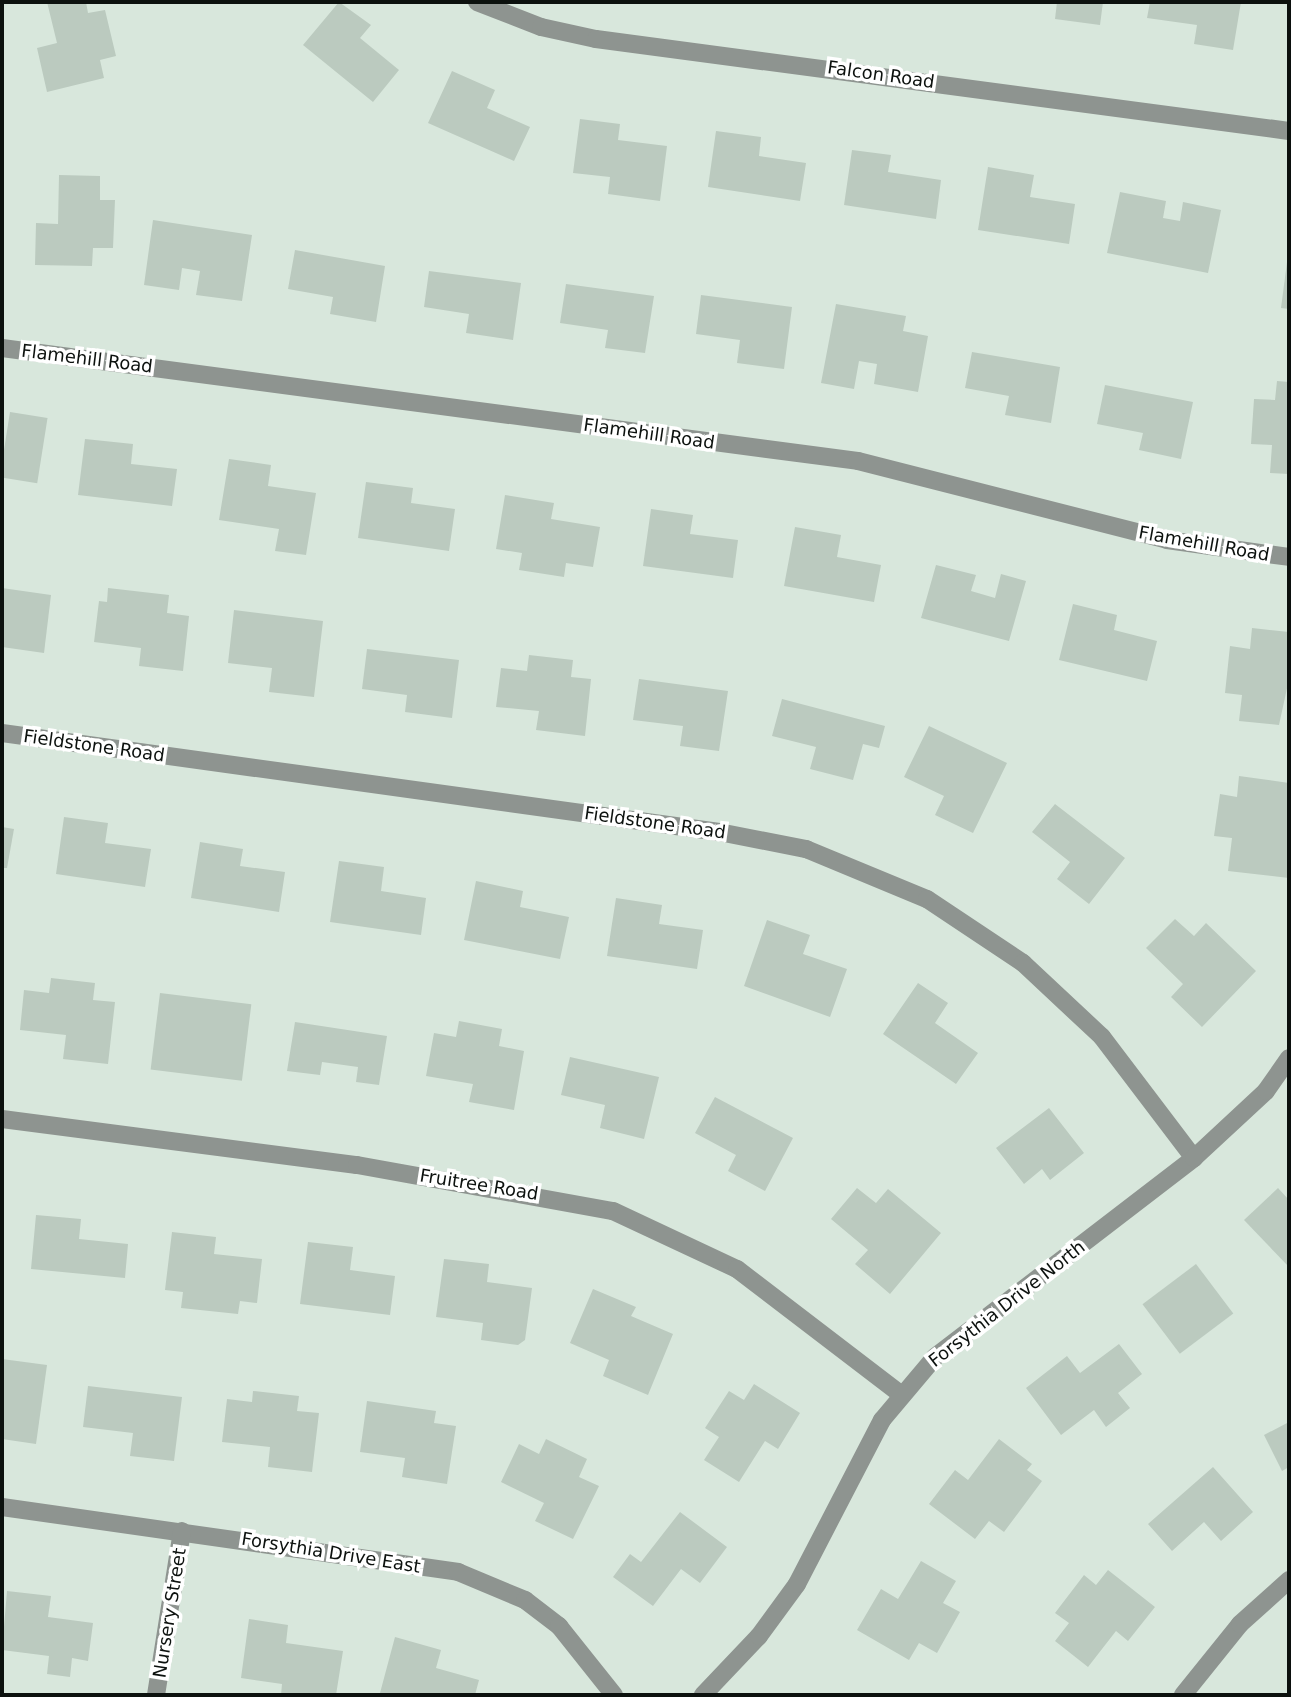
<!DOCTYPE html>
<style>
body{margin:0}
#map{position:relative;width:1291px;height:1697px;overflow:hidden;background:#d8e7dc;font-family:"DejaVu Sans",sans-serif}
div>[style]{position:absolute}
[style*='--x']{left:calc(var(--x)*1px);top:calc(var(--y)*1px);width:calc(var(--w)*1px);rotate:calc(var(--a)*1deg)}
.building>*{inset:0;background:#bbcabf;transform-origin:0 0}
.minor>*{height:18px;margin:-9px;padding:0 9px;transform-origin:9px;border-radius:9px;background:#8e9490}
span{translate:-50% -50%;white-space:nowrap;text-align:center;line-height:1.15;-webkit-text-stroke:7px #fff;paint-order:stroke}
.street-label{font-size:18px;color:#0c110e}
.frame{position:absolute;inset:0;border:4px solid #0c110e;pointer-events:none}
</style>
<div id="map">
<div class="building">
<div style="clip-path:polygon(47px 2px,86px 2px,88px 13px,105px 10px,116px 56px,100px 60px,104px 78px,47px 92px,37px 48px,57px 43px)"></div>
<div style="clip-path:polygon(339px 2px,371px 25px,360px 38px,399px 70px,373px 102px,303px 45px)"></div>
<div style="clip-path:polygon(1057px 2px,1103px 2px,1100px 25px,1055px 19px)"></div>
<div style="clip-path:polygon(1150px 2px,1241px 2px,1233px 50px,1194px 44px,1197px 25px,1147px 18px)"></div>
<div style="clip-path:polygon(452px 71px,495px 90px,487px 108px,530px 127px,514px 161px,428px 123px)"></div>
<div style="clip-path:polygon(580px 119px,620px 124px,618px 140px,667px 146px,660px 201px,608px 194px,610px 177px,573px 173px)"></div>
<div style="clip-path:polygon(716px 131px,761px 137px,759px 156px,806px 163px,800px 201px,708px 187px)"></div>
<div style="clip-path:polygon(852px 150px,891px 155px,888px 172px,941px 180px,936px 219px,844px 205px)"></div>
<div style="clip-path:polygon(988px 167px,1034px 175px,1030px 197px,1075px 204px,1069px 244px,978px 230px)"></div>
<div style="clip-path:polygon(59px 175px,100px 176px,100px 200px,115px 200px,113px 248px,93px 248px,92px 266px,35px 265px,36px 223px,58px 224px)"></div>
<div style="clip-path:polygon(1120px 192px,1166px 201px,1163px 218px,1180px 221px,1183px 202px,1221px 210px,1208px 273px,1107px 253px)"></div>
<div style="clip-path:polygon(153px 220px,252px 235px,242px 301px,196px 295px,200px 271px,182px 268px,179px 290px,144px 285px)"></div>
<div style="clip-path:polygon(1289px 247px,1289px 309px,1281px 308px)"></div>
<div style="clip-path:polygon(295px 250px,385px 266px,376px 322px,330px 314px,333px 297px,288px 289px)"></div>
<div style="clip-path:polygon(429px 271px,521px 283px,513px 340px,466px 333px,469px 314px,424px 307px)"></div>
<div style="clip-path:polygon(566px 284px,654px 296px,645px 353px,605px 348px,608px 330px,560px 323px)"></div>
<div style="clip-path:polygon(701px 295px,792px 307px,784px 369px,737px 363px,740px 340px,696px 334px)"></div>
<div style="clip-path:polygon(836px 304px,906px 316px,903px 331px,928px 336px,918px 392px,874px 384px,877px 364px,859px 361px,854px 389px,821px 383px)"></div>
<div style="clip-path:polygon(972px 352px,1060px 367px,1051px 423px,1005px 415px,1009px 396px,965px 388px)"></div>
<div style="clip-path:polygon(1277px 381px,1289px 382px,1289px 474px,1270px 473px,1272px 445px,1251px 444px,1254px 399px,1275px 400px)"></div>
<div style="clip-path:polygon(1105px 385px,1193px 402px,1181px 459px,1139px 450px,1143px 433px,1097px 424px)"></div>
<div style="left:10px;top:412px;width:38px;height:66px;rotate:9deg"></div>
<div style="clip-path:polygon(85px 439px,133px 444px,131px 464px,177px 469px,172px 506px,78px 495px)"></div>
<div style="clip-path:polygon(229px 459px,271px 465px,268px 486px,316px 493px,306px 555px,275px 551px,279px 529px,219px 520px)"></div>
<div style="clip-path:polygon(366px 482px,413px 488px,411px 503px,455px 509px,449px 551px,358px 538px)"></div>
<div style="clip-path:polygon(505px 495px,554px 503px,551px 519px,600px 527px,593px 567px,566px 563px,564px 577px,519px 570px,522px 553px,496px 549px)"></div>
<div style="clip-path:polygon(651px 509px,693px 515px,690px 534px,738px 540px,733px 578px,643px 566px)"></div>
<div style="clip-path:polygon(795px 527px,841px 535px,837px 557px,881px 565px,874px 602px,784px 586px)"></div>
<div style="clip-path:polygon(936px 565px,976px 575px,971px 591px,995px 598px,1001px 574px,1026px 581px,1009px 641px,921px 618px)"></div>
<div style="clip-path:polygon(2px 588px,51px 595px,44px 653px,2px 647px)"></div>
<div style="clip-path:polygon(108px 588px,169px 595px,167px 613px,189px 616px,183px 671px,139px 666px,141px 648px,94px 642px,99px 601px,107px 602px)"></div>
<div style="clip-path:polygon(1073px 604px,1117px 615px,1114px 630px,1157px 641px,1147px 681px,1059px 660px)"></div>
<div style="clip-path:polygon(234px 610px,323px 621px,314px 697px,269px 692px,272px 668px,228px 663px)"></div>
<div style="clip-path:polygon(1252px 628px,1289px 632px,1289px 679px,1279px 725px,1239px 721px,1242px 695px,1225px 693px,1230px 646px,1250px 649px)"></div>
<div style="clip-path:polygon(367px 649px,459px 660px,452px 718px,405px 712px,407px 695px,362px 689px)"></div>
<div style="clip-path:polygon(529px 655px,573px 660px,571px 677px,591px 679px,585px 736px,536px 730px,539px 711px,496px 707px,501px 668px,527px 671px)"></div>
<div style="clip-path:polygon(639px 679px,728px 691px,719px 751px,680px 746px,683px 726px,633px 720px)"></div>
<div style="clip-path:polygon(782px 699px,885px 726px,879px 748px,863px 744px,853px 780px,810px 769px,816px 747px,772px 736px)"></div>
<div style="clip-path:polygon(929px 726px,1007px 763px,973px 833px,935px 815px,944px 796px,904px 777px)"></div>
<div style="clip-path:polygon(1239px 776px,1289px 783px,1289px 878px,1228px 871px,1232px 838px,1214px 836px,1220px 794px,1237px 797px)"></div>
<div style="clip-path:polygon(1055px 804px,1125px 858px,1089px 904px,1057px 879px,1070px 862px,1032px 832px)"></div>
<div style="clip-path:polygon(64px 817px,108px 823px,105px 843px,151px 849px,145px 887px,56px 874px)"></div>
<div style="clip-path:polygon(2px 827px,14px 829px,7px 868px,2px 868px)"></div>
<div style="clip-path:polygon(200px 842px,243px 849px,240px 866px,285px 872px,279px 912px,191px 898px)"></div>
<div style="clip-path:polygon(339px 861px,384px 867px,381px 891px,426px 898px,421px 935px,330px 922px)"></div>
<div style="clip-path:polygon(476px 881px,523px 891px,520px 907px,569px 917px,560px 959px,464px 940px)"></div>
<div style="clip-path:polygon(616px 898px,662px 905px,659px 924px,703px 930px,697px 969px,607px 956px)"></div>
<div style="clip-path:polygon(1175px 919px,1194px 936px,1206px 923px,1256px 971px,1202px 1027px,1171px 997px,1183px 984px,1146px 948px)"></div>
<div style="clip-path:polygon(767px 920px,810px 935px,803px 954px,847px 969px,830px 1017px,744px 986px)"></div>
<div style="clip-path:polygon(51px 978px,95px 983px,93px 1000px,115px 1002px,108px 1064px,63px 1059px,66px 1035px,20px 1030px,24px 990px,49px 993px)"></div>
<div style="clip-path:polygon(918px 983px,948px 1003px,935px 1023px,978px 1053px,956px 1084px,883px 1034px)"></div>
<div style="left:160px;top:993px;width:92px;height:77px;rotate:7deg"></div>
<div style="clip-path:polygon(459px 1021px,502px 1029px,499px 1046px,524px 1051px,514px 1110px,469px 1102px,473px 1084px,426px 1076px,434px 1033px,456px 1037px)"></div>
<div style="clip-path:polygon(295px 1022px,387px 1036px,379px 1085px,356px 1082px,358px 1067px,322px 1062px,320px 1075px,287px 1071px)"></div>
<div style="clip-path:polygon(570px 1057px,659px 1077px,644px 1139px,600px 1128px,605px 1105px,561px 1095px)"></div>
<div style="clip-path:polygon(715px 1097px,793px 1138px,765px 1191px,728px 1171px,736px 1155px,695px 1133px)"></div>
<div style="clip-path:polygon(1049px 1108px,1084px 1153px,1050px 1180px,1042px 1169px,1024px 1184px,996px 1148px)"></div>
<div style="clip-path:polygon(857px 1188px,876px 1203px,888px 1189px,941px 1233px,890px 1294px,855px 1264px,868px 1250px,831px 1219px)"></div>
<div style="clip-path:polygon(1278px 1188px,1289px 1200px,1289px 1267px,1244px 1220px)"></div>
<div style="clip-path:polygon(36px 1215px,81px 1219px,79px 1239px,128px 1244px,125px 1278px,31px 1269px)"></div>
<div style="clip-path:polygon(172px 1232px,216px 1237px,214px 1254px,262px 1259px,257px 1303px,240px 1301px,238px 1314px,181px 1308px,183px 1292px,165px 1290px)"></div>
<div style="clip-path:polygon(308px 1242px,353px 1247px,350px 1270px,395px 1276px,390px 1315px,300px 1304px)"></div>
<div style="clip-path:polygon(444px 1259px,489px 1264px,487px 1282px,532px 1288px,525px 1340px,518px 1345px,481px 1340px,483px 1323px,436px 1317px)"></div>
<div style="left:1196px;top:1264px;width:62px;height:67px;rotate:53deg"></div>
<div style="clip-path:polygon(593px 1289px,636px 1307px,631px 1316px,673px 1334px,648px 1395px,603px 1376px,609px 1360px,570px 1343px)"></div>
<div style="clip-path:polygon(1119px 1344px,1142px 1374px,1118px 1393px,1130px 1408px,1106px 1427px,1094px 1410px,1061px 1435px,1026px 1388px,1067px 1356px,1080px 1373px)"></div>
<div style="clip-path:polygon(2px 1359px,47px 1365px,36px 1444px,2px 1439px)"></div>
<div style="clip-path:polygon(754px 1384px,800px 1413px,778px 1449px,765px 1441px,739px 1482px,704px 1460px,719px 1437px,705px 1428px,729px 1391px,744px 1400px)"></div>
<div style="clip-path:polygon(88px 1386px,182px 1397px,174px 1461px,130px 1456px,133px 1433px,83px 1427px)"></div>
<div style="clip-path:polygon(253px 1391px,299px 1396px,297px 1411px,319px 1413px,312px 1472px,268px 1467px,270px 1447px,222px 1442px,227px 1399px,252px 1402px)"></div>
<div style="clip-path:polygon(367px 1401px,436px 1411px,434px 1423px,456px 1426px,447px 1484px,402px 1477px,405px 1458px,360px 1452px)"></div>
<div style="clip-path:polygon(1289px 1422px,1289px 1467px,1282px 1471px,1264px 1435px)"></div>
<div style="clip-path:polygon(546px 1439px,587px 1459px,579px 1477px,599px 1486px,573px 1539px,535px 1521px,544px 1503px,501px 1482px,519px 1444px,539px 1454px)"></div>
<div style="clip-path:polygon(999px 1439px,1032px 1464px,1027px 1470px,1042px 1481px,1004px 1532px,989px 1521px,975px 1539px,929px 1504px,955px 1470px,968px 1480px)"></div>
<div style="clip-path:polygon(1213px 1467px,1253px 1512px,1221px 1541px,1204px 1522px,1172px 1551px,1148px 1524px)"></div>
<div style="clip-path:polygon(680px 1512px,727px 1547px,700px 1583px,681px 1569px,653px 1606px,613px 1577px,630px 1554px,641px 1562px)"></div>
<div style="clip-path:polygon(921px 1561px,956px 1581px,943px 1603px,960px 1612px,937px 1653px,919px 1643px,909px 1660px,857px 1630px,881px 1589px,898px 1599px)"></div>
<div style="clip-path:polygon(1108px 1570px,1155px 1607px,1128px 1641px,1116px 1631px,1088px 1667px,1055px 1641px,1069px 1623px,1055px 1613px,1084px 1575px,1096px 1585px)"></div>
<div style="clip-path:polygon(7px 1591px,51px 1596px,48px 1617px,93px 1623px,88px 1661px,72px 1658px,70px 1677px,47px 1674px,49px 1656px,2px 1650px)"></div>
<div style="clip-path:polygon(249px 1619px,288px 1625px,286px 1643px,343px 1651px,336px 1695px,281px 1695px,282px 1684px,241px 1678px)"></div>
<div style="clip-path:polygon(395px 1637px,441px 1650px,436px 1668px,479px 1680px,475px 1695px,380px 1693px)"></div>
</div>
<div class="minor">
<div style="--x:477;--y:2;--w:69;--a:21.3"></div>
<div style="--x:541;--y:27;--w:56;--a:12.3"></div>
<div style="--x:596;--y:39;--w:699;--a:7.56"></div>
<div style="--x:2;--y:348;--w:863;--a:7.52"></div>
<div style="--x:858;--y:461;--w:319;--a:14.3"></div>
<div style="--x:1167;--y:540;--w:123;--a:7.9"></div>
<div style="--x:2;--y:733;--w:724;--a:7.86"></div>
<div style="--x:719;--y:832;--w:89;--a:11.1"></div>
<div style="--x:806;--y:849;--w:131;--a:22.5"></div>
<div style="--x:927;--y:899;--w:115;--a:33.7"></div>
<div style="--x:1023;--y:963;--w:108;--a:43.1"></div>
<div style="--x:1102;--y:1037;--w:152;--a:52.8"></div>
<div style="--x:2;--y:1119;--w:358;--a:7.4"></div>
<div style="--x:357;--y:1165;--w:260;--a:10.2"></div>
<div style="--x:613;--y:1211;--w:137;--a:25.1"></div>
<div style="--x:737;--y:1269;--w:208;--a:37.4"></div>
<div style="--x:2;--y:1507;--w:461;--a:8.1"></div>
<div style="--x:458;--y:1572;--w:73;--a:22.7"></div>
<div style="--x:525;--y:1600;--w:43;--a:37.4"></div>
<div style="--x:559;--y:1626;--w:88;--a:51.4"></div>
<div style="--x:156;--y:1695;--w:166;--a:-81"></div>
<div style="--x:703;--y:1695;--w:81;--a:-46.5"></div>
<div style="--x:759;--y:1636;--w:64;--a:-53.8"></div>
<div style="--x:797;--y:1584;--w:185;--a:-62.6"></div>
<div style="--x:882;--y:1420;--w:82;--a:-49.9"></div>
<div style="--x:935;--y:1357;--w:327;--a:-37.5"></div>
<div style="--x:1194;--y:1158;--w:98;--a:-42.9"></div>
<div style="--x:1266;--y:1091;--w:40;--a:-55.1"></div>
<div style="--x:1183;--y:1695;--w:91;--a:-51.2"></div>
<div style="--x:1240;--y:1624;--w:66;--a:-41.9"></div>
</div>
<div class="street-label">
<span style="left:881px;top:75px;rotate:8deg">Falcon Road</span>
<span style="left:87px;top:359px;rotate:7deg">Flamehill Road</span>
<span style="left:649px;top:434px;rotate:8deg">Flamehill Road</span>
<span style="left:1204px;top:544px;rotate:10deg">Flamehill Road</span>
<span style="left:94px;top:746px;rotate:8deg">Fieldstone Road</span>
<span style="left:655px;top:823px;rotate:8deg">Fieldstone Road</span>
<span style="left:479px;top:1185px;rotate:9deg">Fruitree Road</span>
<span style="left:1007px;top:1304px;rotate:-38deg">Forsythia Drive North</span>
<span style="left:331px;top:1553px;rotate:9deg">Forsythia Drive East</span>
<span style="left:170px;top:1613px;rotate:-81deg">Nursery Street</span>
</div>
<div class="frame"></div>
</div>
